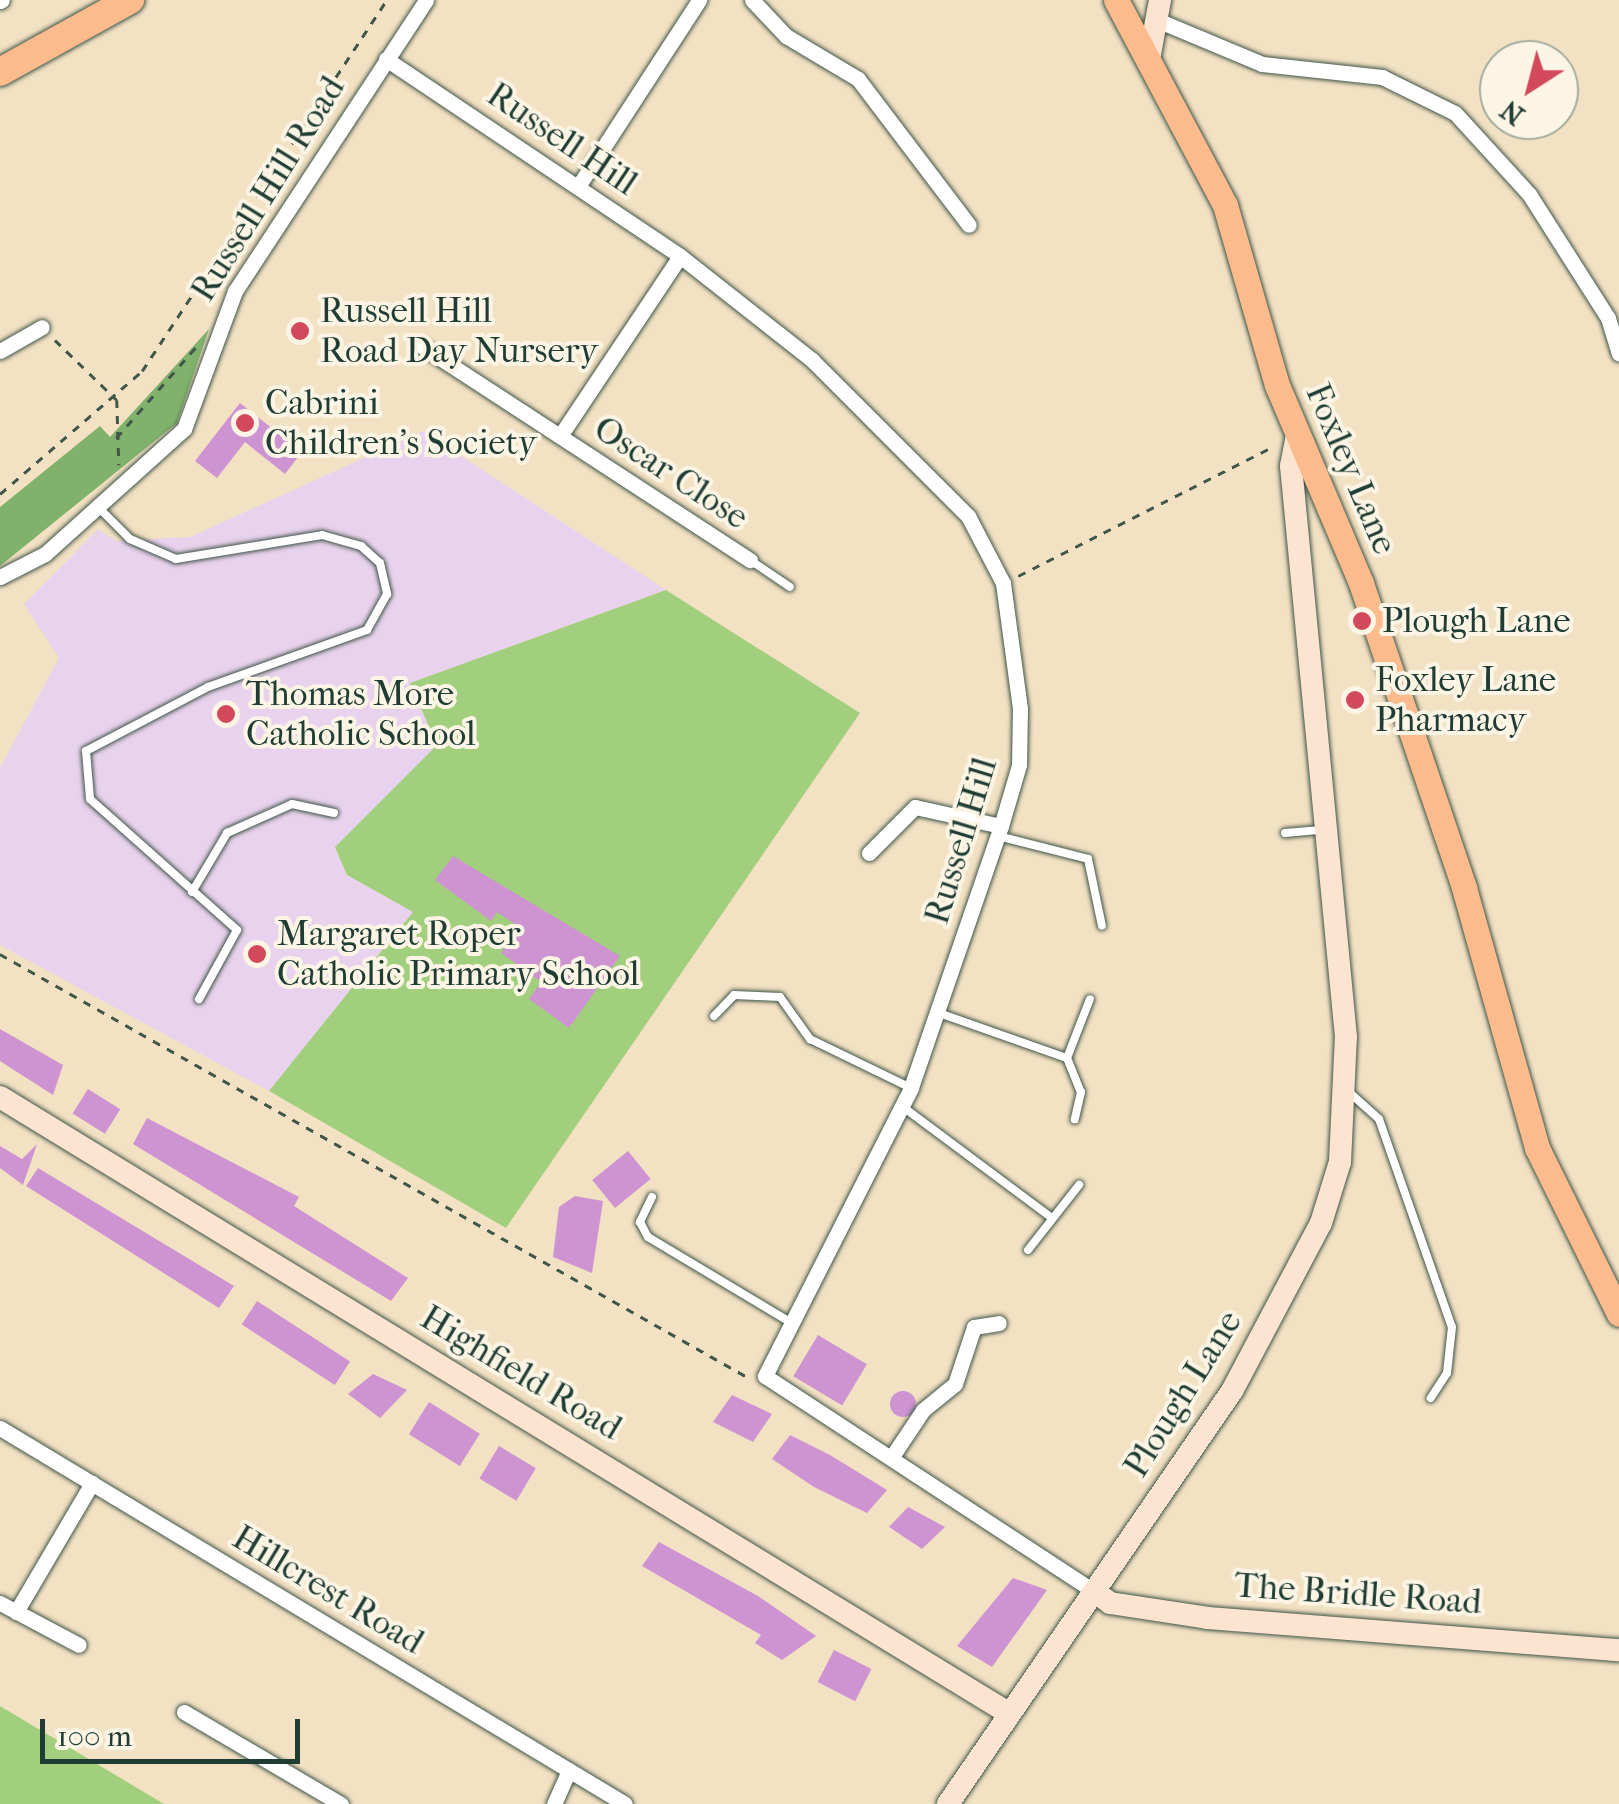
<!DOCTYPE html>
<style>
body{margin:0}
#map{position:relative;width:1619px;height:1804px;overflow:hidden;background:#f3e1c3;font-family:"IM FELL French Canon",serif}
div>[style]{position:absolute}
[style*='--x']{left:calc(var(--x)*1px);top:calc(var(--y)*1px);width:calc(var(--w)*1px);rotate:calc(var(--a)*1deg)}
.built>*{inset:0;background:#e9d2ed}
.green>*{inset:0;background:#a2cf7d}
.forest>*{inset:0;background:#81b26c}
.building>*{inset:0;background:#cd94d1;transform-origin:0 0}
.round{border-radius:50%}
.path>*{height:2.5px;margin-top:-1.25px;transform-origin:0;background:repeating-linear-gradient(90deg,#3f5649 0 8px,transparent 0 16px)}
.roads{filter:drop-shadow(0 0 2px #3f5649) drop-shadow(0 0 2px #3f5649)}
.lane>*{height:8px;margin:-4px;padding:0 4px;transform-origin:4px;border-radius:4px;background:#fff}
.street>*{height:15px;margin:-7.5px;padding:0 7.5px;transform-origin:7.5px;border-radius:7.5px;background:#fff}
.secondary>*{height:22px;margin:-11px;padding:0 11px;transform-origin:11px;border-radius:11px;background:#fde4d1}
.primary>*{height:25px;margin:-12.5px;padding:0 12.5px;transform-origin:12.5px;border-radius:12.5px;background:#fbbb8d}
.highway>*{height:28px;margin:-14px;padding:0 14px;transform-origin:14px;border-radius:14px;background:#fbbb8d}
.dots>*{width:28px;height:28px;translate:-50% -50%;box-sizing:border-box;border:5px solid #fcf5e5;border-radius:50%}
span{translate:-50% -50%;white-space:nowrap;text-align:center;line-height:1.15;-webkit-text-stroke:8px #fcf5e5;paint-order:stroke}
.street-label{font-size:35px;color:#1f3d34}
.poi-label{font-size:35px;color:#1f3d34}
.left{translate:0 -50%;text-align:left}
.north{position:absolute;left:1479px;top:40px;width:100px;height:100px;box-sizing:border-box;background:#fcf5e5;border:2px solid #a4ab9e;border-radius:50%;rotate:216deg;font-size:28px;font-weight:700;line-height:40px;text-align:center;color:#1f3d34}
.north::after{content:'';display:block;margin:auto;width:35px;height:45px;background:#d1495b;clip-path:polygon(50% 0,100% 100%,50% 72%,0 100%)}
.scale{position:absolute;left:40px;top:1719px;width:260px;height:45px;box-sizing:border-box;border:5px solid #1f3d34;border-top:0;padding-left:12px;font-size:30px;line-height:35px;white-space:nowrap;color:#1f3d34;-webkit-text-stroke:8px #fcf5e5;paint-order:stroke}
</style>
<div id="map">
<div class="built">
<div style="clip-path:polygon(423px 431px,666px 590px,411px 683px,437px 745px,335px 848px,347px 875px,413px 912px,269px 1091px,0 945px,0 768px,59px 658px,24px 604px,98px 529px,116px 541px,190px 537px)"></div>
</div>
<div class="green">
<div style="clip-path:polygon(666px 590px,860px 713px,506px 1228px,269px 1091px,413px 912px,347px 875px,335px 847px,437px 745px,410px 683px)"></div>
<div style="clip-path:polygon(0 1706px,164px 1804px,0 1804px)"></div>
</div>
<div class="forest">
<div style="clip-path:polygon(209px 329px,177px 423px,0 566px,0 507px,100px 426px,110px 437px)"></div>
</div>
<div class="building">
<div style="clip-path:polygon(240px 403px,302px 452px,285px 474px,245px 442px,217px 478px,195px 461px)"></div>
<div style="clip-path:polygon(453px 856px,620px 956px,569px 1028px,529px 999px,541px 982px,501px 953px,519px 927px,497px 912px,491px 921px,435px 880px)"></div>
<div style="clip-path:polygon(0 1029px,63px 1065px,53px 1095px,0 1061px)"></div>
<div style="left:88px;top:1089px;width:38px;height:29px;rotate:32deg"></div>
<div style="clip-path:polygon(147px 1118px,299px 1197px,294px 1206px,408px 1278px,391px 1301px,133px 1144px)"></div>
<div style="clip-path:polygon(37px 1144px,23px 1185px,0 1168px,0 1146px,22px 1159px)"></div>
<div style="left:628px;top:1151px;width:36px;height:46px;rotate:51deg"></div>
<div style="clip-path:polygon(38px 1168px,234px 1286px,219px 1308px,26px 1186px)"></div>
<div style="clip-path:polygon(575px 1196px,603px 1201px,592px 1273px,553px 1257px,559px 1207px)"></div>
<div style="left:257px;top:1301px;width:111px;height:28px;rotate:33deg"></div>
<div style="left:818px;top:1335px;width:57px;height:48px;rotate:31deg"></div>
<div style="clip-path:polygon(373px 1374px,407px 1390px,380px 1418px,348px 1394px)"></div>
<div class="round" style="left:890px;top:1391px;width:26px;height:26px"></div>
<div style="clip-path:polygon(732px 1395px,772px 1414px,753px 1442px,713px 1422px)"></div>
<div style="left:429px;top:1402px;width:60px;height:38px;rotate:32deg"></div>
<div style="clip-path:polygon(790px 1435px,830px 1455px,887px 1490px,867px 1513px,814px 1487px,772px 1459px)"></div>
<div style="left:499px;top:1446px;width:43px;height:38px;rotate:31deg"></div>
<div style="clip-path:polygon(908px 1507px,945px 1527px,922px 1549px,889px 1527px)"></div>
<div style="clip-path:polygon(659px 1542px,758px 1596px,816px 1636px,782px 1660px,755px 1643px,761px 1635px,642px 1566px)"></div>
<div style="clip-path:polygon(1013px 1578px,1047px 1590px,992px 1667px,957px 1646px)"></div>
<div style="left:834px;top:1650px;width:42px;height:36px;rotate:27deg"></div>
</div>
<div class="path">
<div style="--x:55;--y:340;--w:86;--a:44.1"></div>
<div style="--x:117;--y:400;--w:65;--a:88.2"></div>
<div style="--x:116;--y:438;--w:121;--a:-48.7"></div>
<div style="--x:0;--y:494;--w:188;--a:-40.9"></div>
<div style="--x:142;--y:371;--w:445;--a:-56.6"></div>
<div style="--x:1018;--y:576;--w:287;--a:-26.9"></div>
<div style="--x:0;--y:954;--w:861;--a:29.51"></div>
</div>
<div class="roads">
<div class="lane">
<div style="--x:99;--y:508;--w:44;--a:45"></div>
<div style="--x:130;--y:539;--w:50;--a:23.5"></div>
<div style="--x:176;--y:559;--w:148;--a:-9.3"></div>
<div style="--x:322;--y:535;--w:41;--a:15.8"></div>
<div style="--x:361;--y:546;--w:25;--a:42"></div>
<div style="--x:380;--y:563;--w:32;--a:77"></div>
<div style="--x:387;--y:594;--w:41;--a:119.1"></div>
<div style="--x:367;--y:630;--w:169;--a:160.3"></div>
<div style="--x:208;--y:687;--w:138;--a:152.3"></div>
<div style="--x:86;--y:751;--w:48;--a:85.2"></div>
<div style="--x:90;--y:799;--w:197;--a:41.7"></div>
<div style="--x:237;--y:930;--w:79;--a:118.8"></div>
<div style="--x:750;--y:560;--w:48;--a:34"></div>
<div style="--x:1285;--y:833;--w:36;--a:-5"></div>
<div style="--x:998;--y:836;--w:93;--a:14.3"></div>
<div style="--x:1088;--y:859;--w:68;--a:78.2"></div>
<div style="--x:192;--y:892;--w:69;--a:-59.3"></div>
<div style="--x:227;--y:833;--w:71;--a:-24"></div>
<div style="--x:292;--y:804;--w:43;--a:12.1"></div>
<div style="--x:939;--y:1013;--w:136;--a:19.4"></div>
<div style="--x:1067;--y:1058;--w:37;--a:68"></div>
<div style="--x:1081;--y:1092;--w:28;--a:103"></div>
<div style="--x:714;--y:1016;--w:29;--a:-46"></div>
<div style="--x:734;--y:995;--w:46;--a:2.5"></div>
<div style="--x:780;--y:997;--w:52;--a:54.5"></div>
<div style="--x:810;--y:1039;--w:112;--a:25.9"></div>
<div style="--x:1067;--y:1058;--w:63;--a:-68.7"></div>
<div style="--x:1350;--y:1093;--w:39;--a:42"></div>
<div style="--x:1379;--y:1119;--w:220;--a:70.7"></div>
<div style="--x:1452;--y:1327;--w:46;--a:96.2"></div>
<div style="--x:1447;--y:1373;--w:30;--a:123"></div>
<div style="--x:903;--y:1107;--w:186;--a:36.7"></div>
<div style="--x:652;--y:1197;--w:28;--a:116"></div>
<div style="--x:640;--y:1222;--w:17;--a:62"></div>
<div style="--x:648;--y:1237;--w:165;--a:30.9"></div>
<div style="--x:1028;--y:1250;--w:83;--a:-51.9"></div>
</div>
<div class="street">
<div style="--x:752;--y:0;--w:50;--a:46.6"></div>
<div style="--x:786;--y:36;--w:84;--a:30.8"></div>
<div style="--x:858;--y:79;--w:183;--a:52.8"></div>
<div style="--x:0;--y:1;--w:2;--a:-27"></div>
<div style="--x:1157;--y:20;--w:114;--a:22.7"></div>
<div style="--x:1262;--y:64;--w:121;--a:6.2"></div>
<div style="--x:1382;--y:77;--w:81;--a:26.3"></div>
<div style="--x:1455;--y:113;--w:110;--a:47.6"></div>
<div style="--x:1529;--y:194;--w:147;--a:57.5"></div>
<div style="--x:1608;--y:318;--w:37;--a:73"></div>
<div style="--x:386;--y:59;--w:354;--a:33.8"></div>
<div style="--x:680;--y:256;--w:168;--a:38.2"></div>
<div style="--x:812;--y:360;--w:221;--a:45"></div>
<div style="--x:968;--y:516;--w:76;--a:62.4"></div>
<div style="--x:1003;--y:583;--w:127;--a:82.3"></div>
<div style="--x:1020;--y:709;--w:56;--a:91"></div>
<div style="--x:1019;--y:765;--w:64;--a:106.4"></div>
<div style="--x:1001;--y:826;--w:277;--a:109"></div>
<div style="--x:911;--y:1088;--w:323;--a:116.9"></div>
<div style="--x:765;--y:1376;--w:394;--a:33.2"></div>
<div style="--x:579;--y:185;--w:221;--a:-57"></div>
<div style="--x:420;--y:345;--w:394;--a:33.1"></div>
<div style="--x:0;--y:351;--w:48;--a:-29.7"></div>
<div style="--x:560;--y:436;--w:216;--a:-56.3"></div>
<div style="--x:0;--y:577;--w:51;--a:-27.1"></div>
<div style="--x:45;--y:554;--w:187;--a:-42"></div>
<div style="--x:184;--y:429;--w:147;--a:-69.7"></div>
<div style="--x:235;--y:291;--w:348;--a:-56.7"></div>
<div style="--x:869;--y:853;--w:65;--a:-45"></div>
<div style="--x:915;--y:807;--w:88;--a:12.5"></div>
<div style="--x:0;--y:1428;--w:729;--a:31.03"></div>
<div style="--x:893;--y:1455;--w:54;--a:-56.3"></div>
<div style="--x:923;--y:1410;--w:41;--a:-39.1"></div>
<div style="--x:955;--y:1384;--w:60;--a:-71.6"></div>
<div style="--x:974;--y:1327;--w:25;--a:-9"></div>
<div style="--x:0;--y:1603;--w:89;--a:28"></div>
<div style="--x:16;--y:1612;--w:150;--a:-59.5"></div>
<div style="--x:184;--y:1712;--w:182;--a:30.4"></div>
<div style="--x:554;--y:1804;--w:37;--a:-66"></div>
</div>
<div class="secondary">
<div style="--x:1150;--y:54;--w:55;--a:-79.5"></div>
<div style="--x:0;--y:1097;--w:1178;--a:31.42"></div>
<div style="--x:1095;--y:1592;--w:19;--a:36"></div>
<div style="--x:1110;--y:1603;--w:99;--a:8.7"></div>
<div style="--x:1208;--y:1618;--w:412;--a:4.5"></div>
<div style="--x:948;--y:1804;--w:501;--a:-55.49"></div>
<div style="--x:1232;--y:1391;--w:190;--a:-62.1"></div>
<div style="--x:1321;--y:1223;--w:64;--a:-72.7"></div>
<div style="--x:1340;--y:1162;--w:125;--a:-87.3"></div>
<div style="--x:1346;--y:1037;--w:574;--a:-95.5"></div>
<div style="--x:1291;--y:466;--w:32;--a:-79"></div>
</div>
<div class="primary">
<div style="--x:1116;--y:0;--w:232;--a:62"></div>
<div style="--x:1225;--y:205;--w:187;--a:73.9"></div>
<div style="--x:1277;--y:385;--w:215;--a:67"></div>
<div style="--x:1361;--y:583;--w:322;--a:71.3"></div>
<div style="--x:1464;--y:888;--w:270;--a:74.3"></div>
<div style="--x:1537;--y:1148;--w:185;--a:63.7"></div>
</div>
<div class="highway">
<div style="--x:0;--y:72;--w:149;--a:-29"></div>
</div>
</div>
<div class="dots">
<div style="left:300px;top:331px;background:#d1495b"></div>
<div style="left:245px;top:423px;background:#d1495b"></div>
<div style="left:1362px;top:621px;background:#d1495b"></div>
<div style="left:1355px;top:700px;background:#d1495b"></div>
<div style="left:226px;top:714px;background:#d1495b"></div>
<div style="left:257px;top:954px;background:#d1495b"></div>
</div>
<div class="street-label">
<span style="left:562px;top:139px;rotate:34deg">Russell Hill</span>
<span style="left:268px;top:189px;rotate:-58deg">Russell Hill Road</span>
<span style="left:1351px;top:469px;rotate:67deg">Foxley Lane</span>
<span style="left:671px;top:473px;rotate:33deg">Oscar Close</span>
<span style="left:961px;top:841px;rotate:-73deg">Russell Hill</span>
<span style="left:521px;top:1373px;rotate:31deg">Highfield Road</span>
<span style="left:1183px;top:1394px;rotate:-58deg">Plough Lane</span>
<span style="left:328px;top:1590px;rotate:31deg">Hillcrest Road</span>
<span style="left:1358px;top:1594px;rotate:4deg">The Bridle Road</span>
</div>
<div class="poi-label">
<span class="left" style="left:320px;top:331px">Russell Hill<br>Road Day Nursery</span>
<span class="left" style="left:265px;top:423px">Cabrini<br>Children's Society</span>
<span class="left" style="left:1382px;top:621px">Plough Lane</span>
<span class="left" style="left:1375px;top:700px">Foxley Lane<br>Pharmacy</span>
<span class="left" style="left:246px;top:714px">Thomas More<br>Catholic School</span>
<span class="left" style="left:277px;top:954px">Margaret Roper<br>Catholic Primary School</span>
</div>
<div class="north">N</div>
<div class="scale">100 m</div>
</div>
